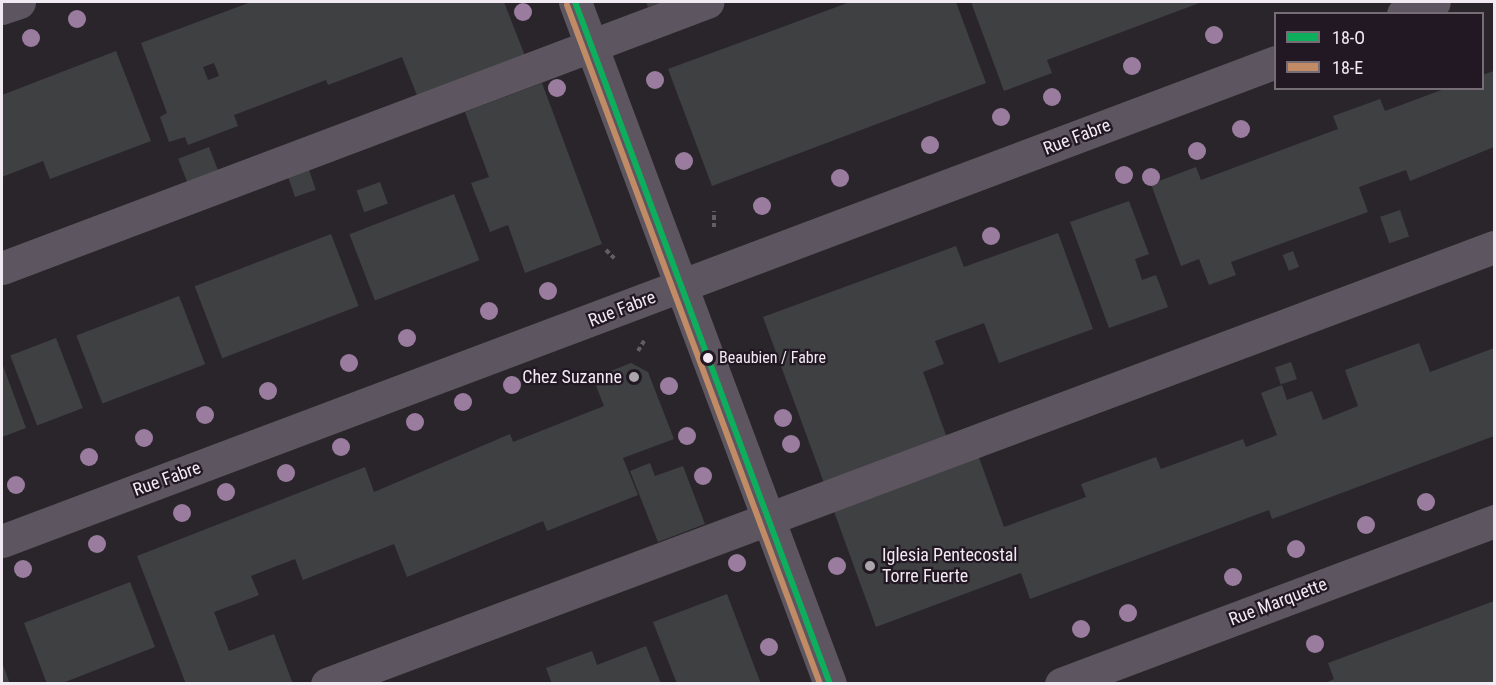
<!DOCTYPE html>
<style>
body{margin:0}
#map{position:relative;width:1496px;height:685px;overflow:hidden;background:#2a252b;font-family:"Roboto Condensed",sans-serif}
div>[style]{position:absolute}
[style*='--x']{left:calc(var(--x)*1px);top:calc(var(--y)*1px);width:calc(var(--w)*1px);rotate:calc(var(--a)*1deg)}
.building>*{inset:0;background:#3f4041;transform-origin:0 0}
.path>*{height:4px;margin-top:-2px;transform-origin:0;background:repeating-linear-gradient(90deg,#635d64 0 4.5px,transparent 0 7.5px)}
.minor>*{height:33px;margin:-16.5px;padding:0 16.5px;transform-origin:16.5px;border-radius:16.5px;background:#5d555f}
.bus-1>*{height:6px;margin:-3px;padding:0 3px;transform-origin:3px;border-radius:3px;background:#0daf5c}
.bus-2>*{height:6px;margin:-3px;padding:0 3px;transform-origin:3px;border-radius:3px;background:#c18c65}
.trees>*{width:18px;height:18px;margin:-9px;border-radius:50%;background:#997c9e}
.dots>*{width:16px;height:16px;translate:-50% -50%;box-sizing:border-box;border:3px solid #221824;border-radius:50%}
span{translate:-50% -50%;white-space:nowrap;text-align:center;line-height:1.15;-webkit-text-stroke:4.5px #221824;paint-order:stroke}
.bus-label{font-size:16px;color:#f1eaf2}
.left{translate:0 -50%;text-align:left}
.street-label{font-size:18px;color:#f1eaf2}
.poi-label{font-size:18px;color:#f1eaf2}
.right{translate:-100% -50%;text-align:right}
.frame{position:absolute;inset:0;border:3px solid #f1eaf2;pointer-events:none}
.legend{position:absolute;left:1274px;top:12px;width:210px;height:78px;box-sizing:border-box;background:#221824;border:2px solid #756c76;margin:0;padding:8px 10px;list-style:none;font-size:18px;color:#f1eaf2}
.legend li{display:flex;align-items:center;gap:12px;height:30px}
.legend b{width:30px;border:2px solid #756c76}
</style>
<div id="map">
<div class="building">
<div style="clip-path:polygon(evenodd,251px 2px,504px 2px,525px 56px,418px 98px,402px 57px,328px 85px,326px 80px,234px 115px,238px 126px,188px 145px,185px 137px,169px 142px,160px 117px,167px 113px,141px 43px,251px 2px,214px 63px,219px 76px,208px 80px,203px 67px,214px 63px)"></div>
<div style="clip-path:polygon(646px 2px,662px 2px,648px 7px)"></div>
<div style="clip-path:polygon(850px 2px,956px 2px,986px 83px,712px 186px,668px 69px)"></div>
<div style="clip-path:polygon(971px 2px,1202px 2px,1047px 60px,1052px 73px,1004px 91px)"></div>
<div style="clip-path:polygon(116px 51px,151px 141px,50px 179px,43px 161px,2px 177px,2px 95px)"></div>
<div style="clip-path:polygon(1494px 71px,1494px 147px,1410px 181px,1406px 170px,1359px 187px,1368px 212px,1231px 262px,1236px 275px,1209px 285px,1199px 259px,1181px 266px,1151px 184px,1196px 167px,1201px 180px,1338px 129px,1333px 116px,1380px 99px,1385px 111px,1447px 88px,1482px 88px,1482px 75px)"></div>
<div style="clip-path:polygon(542px 83px,602px 244px,525px 273px,508px 225px,490px 232px,471px 183px,489px 177px,465px 112px)"></div>
<div style="left:209px;top:147px;width:26px;height:33px;rotate:69deg"></div>
<div style="left:309px;top:170px;width:21px;height:22px;rotate:71deg"></div>
<div style="left:380px;top:182px;width:23px;height:25px;rotate:70deg"></div>
<div style="left:454px;top:194px;width:71px;height:112px;rotate:69deg"></div>
<div style="clip-path:polygon(1129px 201px,1149px 254px,1135px 259px,1142px 280px,1156px 275px,1168px 307px,1109px 328px,1070px 222px)"></div>
<div style="left:1400px;top:210px;width:28px;height:21px;rotate:71deg"></div>
<div style="clip-path:polygon(1058px 233px,1093px 329px,999px 363px,984px 323px,935px 341px,944px 364px,923px 372px,947px 438px,824px 483px,763px 317px,956px 246px,964px 267px)"></div>
<div style="left:331px;top:234px;width:77px;height:146px;rotate:69deg"></div>
<div style="left:1293px;top:251px;width:17px;height:11px;rotate:69deg"></div>
<div style="left:179px;top:296px;width:73px;height:110px;rotate:69deg"></div>
<div style="left:56px;top:338px;width:75px;height:49px;rotate:69deg"></div>
<div style="clip-path:polygon(1419px 343px,1430px 372px,1494px 348px,1494px 436px,1272px 519px,1269px 510px,1030px 599px,1021px 573px,876px 627px,832px 506px,977px 452px,1004px 527px,1086px 497px,1081px 484px,1156px 457px,1161px 469px,1243px 439px,1246px 447px,1277px 435px,1261px 393px,1282px 385px,1287px 400px,1312px 391px,1323px 420px,1358px 406px,1345px 370px)"></div>
<div style="left:1291px;top:362px;width:18px;height:17px;rotate:71deg"></div>
<div style="clip-path:polygon(2px 363px,26px 428px,2px 437px)"></div>
<div style="clip-path:polygon(631px 363px,648px 372px,674px 439px,623px 458px,638px 495px,547px 531px,543px 521px,407px 577px,394px 544px,303px 580px,295px 559px,251px 576px,259px 595px,214px 612px,229px 651px,274px 634px,293px 684px,186px 684px,137px 556px,365px 467px,374px 492px,510px 434px,513px 442px,604px 406px,593px 378px)"></div>
<div style="clip-path:polygon(650px 463px,655px 476px,683px 466px,705px 524px,658px 542px,630px 471px)"></div>
<div style="clip-path:polygon(130px 582px,155px 647px,60px 684px,47px 684px,24px 623px)"></div>
<div style="clip-path:polygon(727px 594px,761px 684px,677px 684px,653px 622px)"></div>
<div style="clip-path:polygon(1494px 601px,1494px 684px,1323px 684px,1334px 679px,1328px 663px)"></div>
<div style="clip-path:polygon(646px 646px,661px 684px,552px 684px,546px 668px,592px 651px,597px 665px)"></div>
<div style="clip-path:polygon(2px 662px,10px 684px,2px 684px)"></div>
</div>
<div class="path">
<div style="--x:714;--y:227;--w:16;--a:-90"></div>
<div style="--x:606;--y:250;--w:13;--a:45"></div>
<div style="--x:638;--y:351;--w:12;--a:-59"></div>
<div style="--x:896;--y:684;--w:2;--a:-90"></div>
</div>
<div class="minor">
<div style="--x:575;--y:2;--w:728;--a:69.5"></div>
<div style="--x:2;--y:8;--w:18;--a:-19"></div>
<div style="--x:1403;--y:14;--w:33;--a:-21"></div>
<div style="--x:2;--y:268;--w:754;--a:-20.67"></div>
<div style="--x:2;--y:541;--w:1361;--a:-20.61"></div>
<div style="--x:327;--y:684;--w:1246;--a:-20.53"></div>
<div style="--x:1061;--y:684;--w:463;--a:-20.6"></div>
</div>
<div class="bus-1">
<div style="--x:575;--y:2;--w:728;--a:69.5"></div>
</div>
<div class="bus-2">
<div style="--x:567;--y:5;--w:725;--a:69.56"></div>
</div>
<div class="trees">
<div style="left:523px;top:12px"></div>
<div style="left:77px;top:19px"></div>
<div style="left:1214px;top:35px"></div>
<div style="left:31px;top:38px"></div>
<div style="left:1132px;top:66px"></div>
<div style="left:655px;top:80px"></div>
<div style="left:557px;top:88px"></div>
<div style="left:1052px;top:97px"></div>
<div style="left:1001px;top:117px"></div>
<div style="left:1241px;top:129px"></div>
<div style="left:930px;top:145px"></div>
<div style="left:1197px;top:151px"></div>
<div style="left:684px;top:161px"></div>
<div style="left:1124px;top:175px"></div>
<div style="left:1151px;top:177px"></div>
<div style="left:840px;top:178px"></div>
<div style="left:762px;top:206px"></div>
<div style="left:991px;top:236px"></div>
<div style="left:548px;top:291px"></div>
<div style="left:489px;top:311px"></div>
<div style="left:407px;top:338px"></div>
<div style="left:349px;top:363px"></div>
<div style="left:512px;top:385px"></div>
<div style="left:669px;top:386px"></div>
<div style="left:268px;top:391px"></div>
<div style="left:463px;top:402px"></div>
<div style="left:205px;top:415px"></div>
<div style="left:783px;top:418px"></div>
<div style="left:415px;top:422px"></div>
<div style="left:687px;top:436px"></div>
<div style="left:144px;top:438px"></div>
<div style="left:791px;top:444px"></div>
<div style="left:341px;top:447px"></div>
<div style="left:89px;top:457px"></div>
<div style="left:286px;top:473px"></div>
<div style="left:703px;top:476px"></div>
<div style="left:16px;top:485px"></div>
<div style="left:226px;top:492px"></div>
<div style="left:1426px;top:502px"></div>
<div style="left:182px;top:513px"></div>
<div style="left:1366px;top:525px"></div>
<div style="left:97px;top:544px"></div>
<div style="left:1296px;top:549px"></div>
<div style="left:737px;top:563px"></div>
<div style="left:837px;top:566px"></div>
<div style="left:23px;top:569px"></div>
<div style="left:1233px;top:577px"></div>
<div style="left:1128px;top:613px"></div>
<div style="left:1081px;top:629px"></div>
<div style="left:1315px;top:644px"></div>
<div style="left:769px;top:647px"></div>
</div>
<div class="dots">
<div style="left:708px;top:358px;background:#f1eaf2"></div>
<div style="left:634px;top:377px;background:#aba5ac"></div>
<div style="left:870px;top:566px;background:#aba5ac"></div>
</div>
<div class="bus-label">
<span class="left" style="left:719px;top:358px">Beaubien / Fabre</span>
</div>
<div class="street-label">
<span style="left:1077px;top:137px;rotate:-21deg">Rue Fabre</span>
<span style="left:622px;top:309px;rotate:-21deg">Rue Fabre</span>
<span style="left:167px;top:479px;rotate:-20deg">Rue Fabre</span>
<span style="left:1278px;top:602px;rotate:-21deg">Rue Marquette</span>
</div>
<div class="poi-label">
<span class="right" style="left:622px;top:377px">Chez Suzanne</span>
<span class="left" style="left:882px;top:566px">Iglesia Pentecostal<br>Torre Fuerte</span>
</div>
<div class="frame"></div>
<ul class="legend">
<li><b style="height:8px;background:#0daf5c"></b>18-O</li>
<li><b style="height:8px;background:#c18c65"></b>18-E</li>
</ul>
</div>
